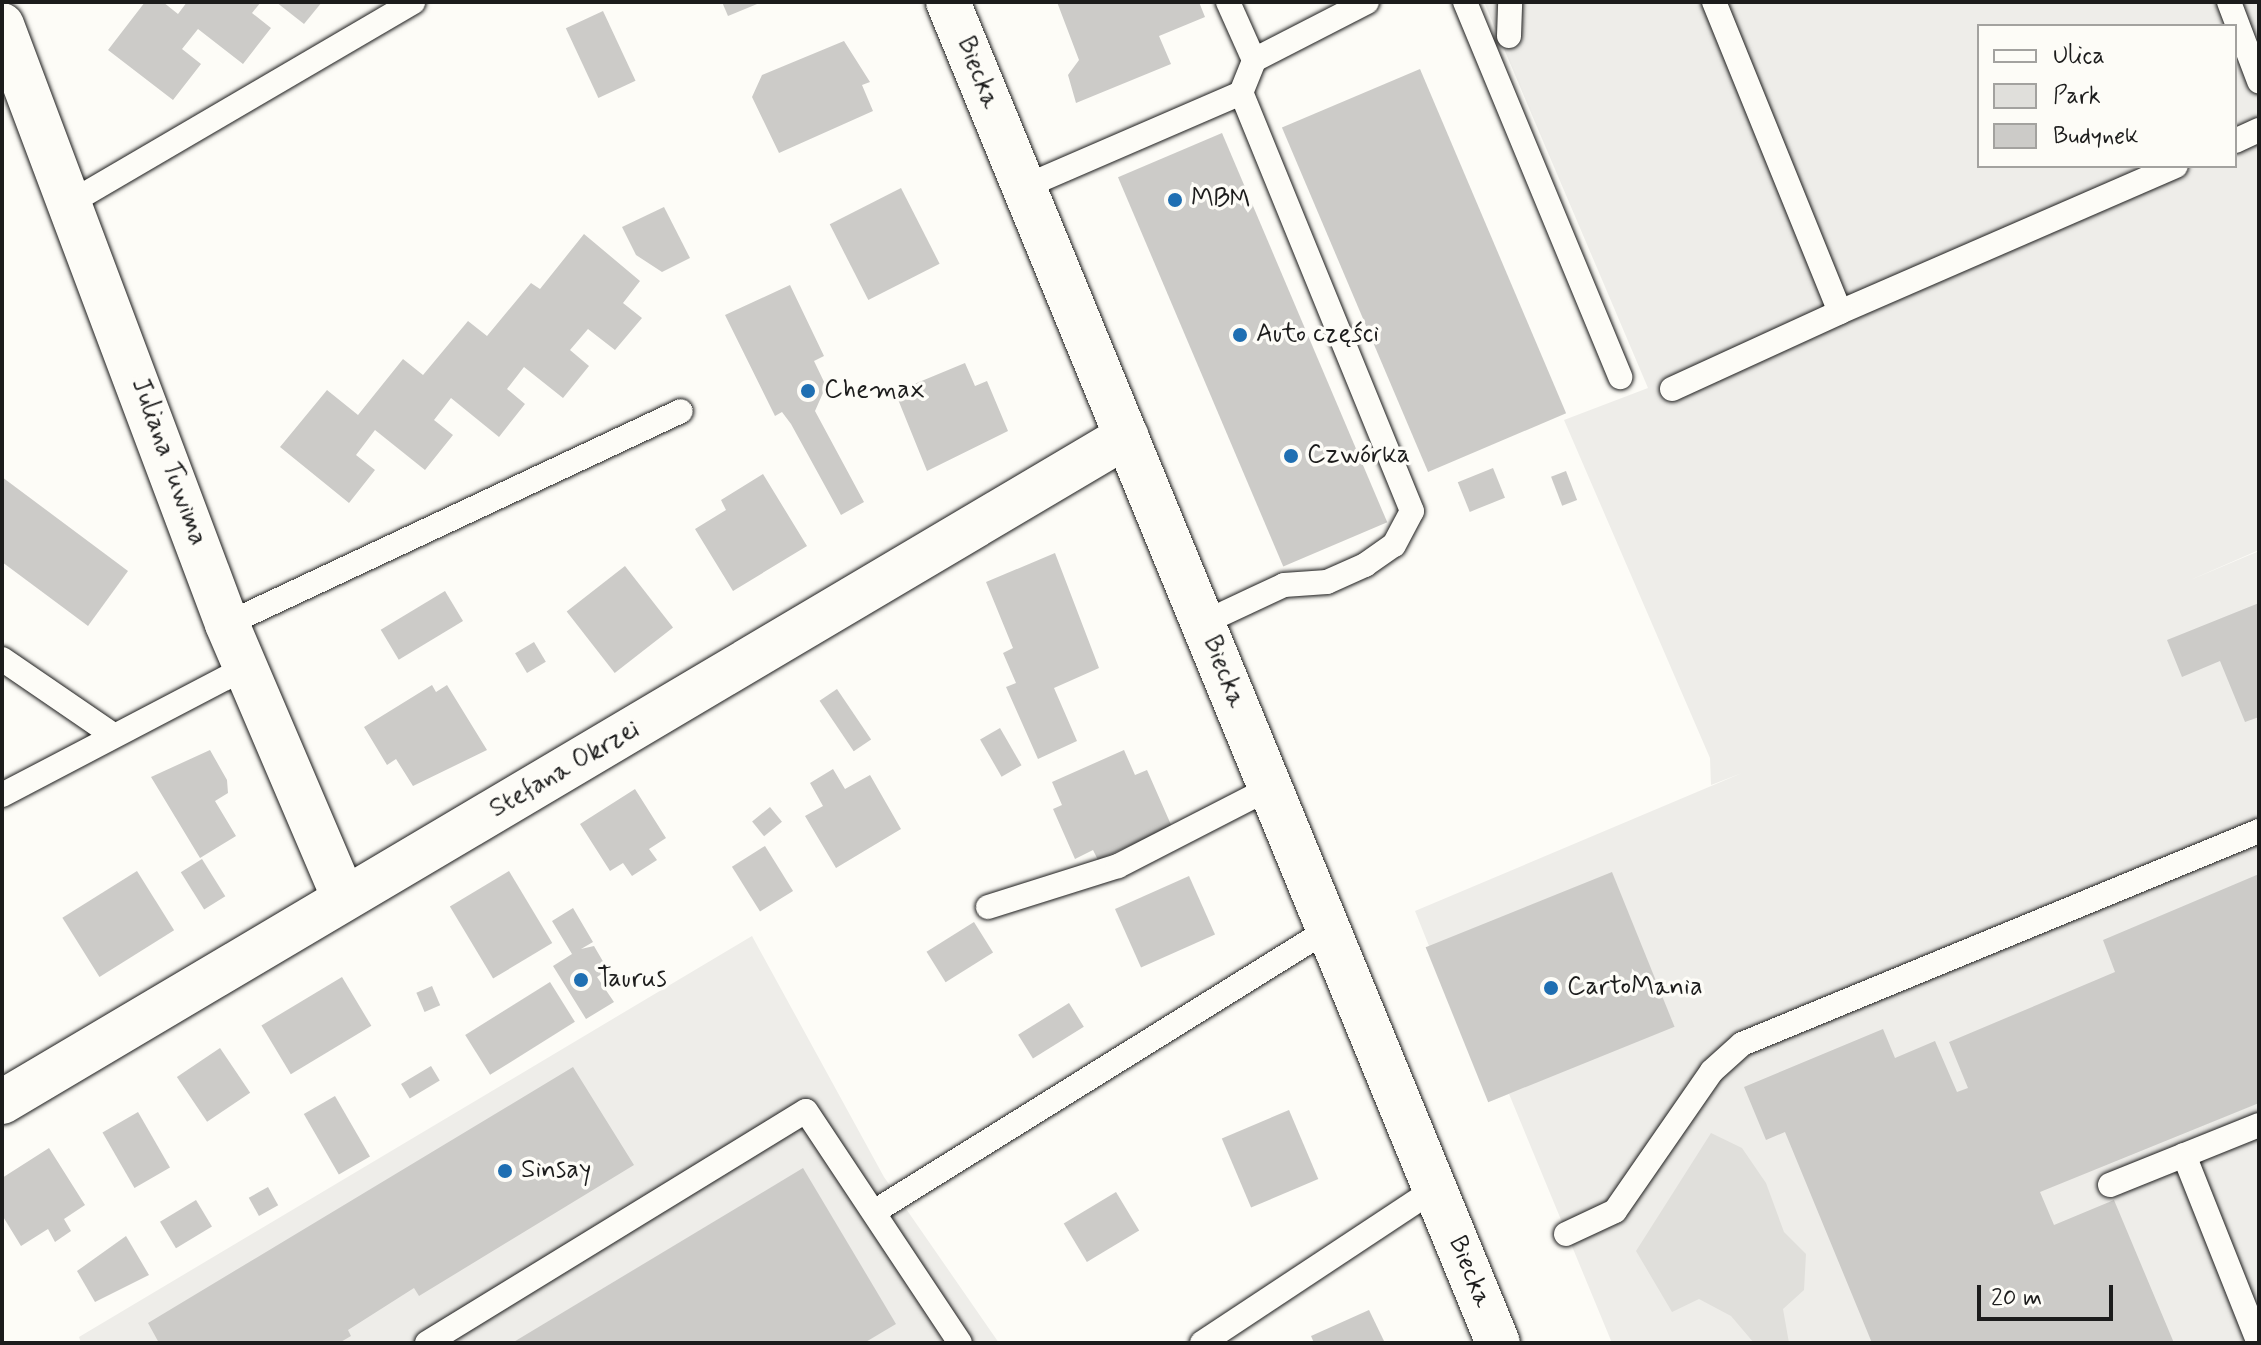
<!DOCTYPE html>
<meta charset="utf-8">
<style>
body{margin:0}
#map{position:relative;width:2261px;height:1345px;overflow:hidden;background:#fdfcf7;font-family:Mynerve,sans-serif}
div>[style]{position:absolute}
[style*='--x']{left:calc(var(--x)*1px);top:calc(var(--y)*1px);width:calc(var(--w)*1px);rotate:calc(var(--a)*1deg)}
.built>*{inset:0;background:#eeede9}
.green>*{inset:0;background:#e0dfdb}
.building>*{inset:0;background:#cccbc8;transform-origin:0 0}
.roads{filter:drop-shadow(0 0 2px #1c1c1c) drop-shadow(0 0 2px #1c1c1c)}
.service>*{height:24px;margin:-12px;padding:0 12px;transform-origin:12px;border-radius:12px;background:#fdfcf7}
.minor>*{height:44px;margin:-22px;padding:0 22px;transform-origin:22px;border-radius:22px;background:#fdfcf7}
.tertiary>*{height:44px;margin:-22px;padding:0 22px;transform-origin:22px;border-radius:22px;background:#fdfcf7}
.dots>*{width:22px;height:22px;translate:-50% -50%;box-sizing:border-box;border:4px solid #fdfcf7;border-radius:50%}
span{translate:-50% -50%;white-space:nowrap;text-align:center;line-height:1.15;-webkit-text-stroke:7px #fdfcf7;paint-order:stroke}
.street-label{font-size:26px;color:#1c1c1c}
.poi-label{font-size:26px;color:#1c1c1c}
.left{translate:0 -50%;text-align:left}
.frame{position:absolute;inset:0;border:4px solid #1c1c1c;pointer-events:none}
.legend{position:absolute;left:1977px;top:24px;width:260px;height:144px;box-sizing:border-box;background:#fdfcf7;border:2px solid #a3a29f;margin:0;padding:10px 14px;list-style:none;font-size:24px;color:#1c1c1c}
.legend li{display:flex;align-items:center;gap:16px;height:40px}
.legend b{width:40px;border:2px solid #a3a29f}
.scale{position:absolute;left:1977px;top:1285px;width:136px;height:36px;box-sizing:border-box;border:4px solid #1c1c1c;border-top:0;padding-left:10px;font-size:24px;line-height:28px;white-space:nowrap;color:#1c1c1c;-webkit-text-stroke:6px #fdfcf7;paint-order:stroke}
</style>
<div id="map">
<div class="built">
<div style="clip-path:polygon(evenodd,1484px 2px,2259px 2px,2259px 550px,2188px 581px,2259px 551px,2259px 1343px,1612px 1343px,1509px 1094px,1491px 1101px,1415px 911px,1742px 773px,1711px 785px,1710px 758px,1564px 420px,1648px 388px,1484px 2px,1979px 26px,2235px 26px,2235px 166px,1979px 166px,1979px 26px)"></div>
<div style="clip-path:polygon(752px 936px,884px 1177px,999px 1343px,81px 1343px,79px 1337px)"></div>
</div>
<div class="green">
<div style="clip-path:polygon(1711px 1133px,1742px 1148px,1766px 1183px,1784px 1232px,1806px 1254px,1804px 1290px,1783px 1309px,1789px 1343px,1754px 1343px,1731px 1316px,1699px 1299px,1672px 1312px,1636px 1251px)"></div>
</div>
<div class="building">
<div style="clip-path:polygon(145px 2px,163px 2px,178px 14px,187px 2px,261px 2px,252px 13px,271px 28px,243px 64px,198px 29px,182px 49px,201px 64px,173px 100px,108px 50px)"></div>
<div style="clip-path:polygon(276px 2px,322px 2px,304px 24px)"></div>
<div style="clip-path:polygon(722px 2px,762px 2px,728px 16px)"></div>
<div style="clip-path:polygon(1057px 2px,1199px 2px,1205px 17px,1159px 36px,1171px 64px,1076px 103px,1068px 75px,1079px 60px)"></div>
<div style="left:603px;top:11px;width:77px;height:41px;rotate:65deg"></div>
<div style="clip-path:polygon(844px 41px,870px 82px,862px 85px,873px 111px,779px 153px,752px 97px,762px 75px)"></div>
<div style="left:1420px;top:69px;width:374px;height:150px;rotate:67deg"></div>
<div style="left:1222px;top:133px;width:423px;height:113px;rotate:67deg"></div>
<div style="left:901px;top:188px;width:85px;height:80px;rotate:63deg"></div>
<div style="clip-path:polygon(664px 207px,690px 258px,662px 272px,636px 255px,622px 227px)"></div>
<div style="clip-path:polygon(584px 234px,640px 281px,623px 303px,642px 318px,615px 350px,588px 329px,570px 350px,589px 366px,563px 398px,524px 367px,507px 389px,525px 404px,499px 437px,451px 398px,434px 420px,453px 435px,425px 470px,375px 430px,356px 455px,375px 470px,349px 503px,280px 447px,327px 390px,358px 415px,403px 359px,423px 375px,468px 321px,487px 336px,531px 283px,540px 289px)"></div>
<div style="clip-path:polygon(790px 285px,824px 356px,814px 361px,826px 386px,815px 411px,864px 502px,841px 515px,791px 424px,782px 412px,775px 416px,725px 315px)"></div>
<div style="clip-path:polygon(965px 363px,975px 386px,987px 381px,1008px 431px,927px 471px,895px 392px)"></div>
<div style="left:1493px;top:468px;width:32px;height:38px;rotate:68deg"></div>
<div style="left:1566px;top:471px;width:31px;height:16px;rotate:69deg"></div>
<div style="clip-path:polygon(763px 474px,807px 546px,733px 591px,695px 529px,726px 510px,721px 500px)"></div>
<div style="clip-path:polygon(2px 477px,128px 571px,88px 626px,2px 562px)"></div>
<div style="clip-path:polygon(1055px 553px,1099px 668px,1054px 688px,1077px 741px,1038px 759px,1006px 687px,1016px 683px,1003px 653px,1013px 648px,986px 582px)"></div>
<div style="left:625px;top:566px;width:78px;height:74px;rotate:52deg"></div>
<div style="left:445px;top:591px;width:35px;height:75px;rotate:59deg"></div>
<div style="clip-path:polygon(2259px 603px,2259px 717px,2245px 722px,2220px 661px,2182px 677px,2167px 640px)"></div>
<div style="left:534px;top:642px;width:23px;height:22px;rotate:59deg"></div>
<div style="clip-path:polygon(432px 685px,436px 692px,447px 685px,487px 750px,413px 786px,396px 759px,387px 765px,364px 727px)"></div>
<div style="left:837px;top:689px;width:61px;height:21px;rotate:56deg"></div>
<div style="left:1000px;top:728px;width:43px;height:23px;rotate:60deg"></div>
<div style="clip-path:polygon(210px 750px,227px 780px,228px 793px,215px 801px,236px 836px,200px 858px,151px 777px)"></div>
<div style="clip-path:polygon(1124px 750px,1135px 775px,1147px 770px,1172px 827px,1098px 860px,1093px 850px,1075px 859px,1053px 809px,1062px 805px,1052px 782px)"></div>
<div style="clip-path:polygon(833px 769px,845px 789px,870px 775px,901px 829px,836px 868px,805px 816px,823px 806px,810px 783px)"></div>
<div style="clip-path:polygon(635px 789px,666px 838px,649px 849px,657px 860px,632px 876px,623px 863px,610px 871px,580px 824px)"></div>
<div style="left:770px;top:807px;width:19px;height:23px;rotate:51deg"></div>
<div style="left:765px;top:846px;width:53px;height:39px;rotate:58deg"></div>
<div style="left:202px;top:859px;width:44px;height:25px;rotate:58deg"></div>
<div style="left:137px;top:871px;width:70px;height:88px;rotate:58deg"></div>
<div style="left:509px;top:871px;width:84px;height:69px;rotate:59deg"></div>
<div style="left:1612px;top:872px;width:167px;height:201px;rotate:68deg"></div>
<div style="clip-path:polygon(2259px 874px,2259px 1103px,2040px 1192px,2054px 1225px,2114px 1200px,2174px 1343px,1872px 1343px,1785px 1132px,1766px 1140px,1744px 1087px,1883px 1029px,1895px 1058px,1935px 1041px,1957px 1092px,1968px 1088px,1949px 1042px,2115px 972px,2103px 940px)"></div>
<div style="left:1189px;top:876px;width:64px;height:81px;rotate:66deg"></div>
<div style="clip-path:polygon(573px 908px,593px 942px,581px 949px,594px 946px,608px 970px,597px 977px,614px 1002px,586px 1019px,553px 966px,572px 954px,552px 921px)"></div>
<div style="left:974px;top:922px;width:36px;height:56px;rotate:58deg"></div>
<div style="left:342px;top:977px;width:57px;height:94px;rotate:59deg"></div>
<div style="left:550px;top:982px;width:47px;height:100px;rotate:58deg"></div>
<div style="left:432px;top:986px;width:21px;height:17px;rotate:67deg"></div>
<div style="left:1069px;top:1003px;width:28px;height:60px;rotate:58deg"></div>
<div style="left:220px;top:1048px;width:54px;height:52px;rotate:56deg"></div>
<div style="left:431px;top:1066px;width:17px;height:35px;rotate:59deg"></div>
<div style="clip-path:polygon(573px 1067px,634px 1165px,419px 1296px,414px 1288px,348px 1330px,351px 1336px,339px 1343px,159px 1343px,148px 1323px)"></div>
<div style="left:335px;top:1096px;width:70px;height:36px;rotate:60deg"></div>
<div style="left:1289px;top:1110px;width:75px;height:73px;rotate:67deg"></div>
<div style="left:138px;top:1112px;width:64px;height:41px;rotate:60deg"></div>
<div style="clip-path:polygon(49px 1148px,85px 1205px,64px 1219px,71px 1231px,55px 1242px,48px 1229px,21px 1246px,2px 1215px,2px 1178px)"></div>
<div style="clip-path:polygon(803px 1168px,896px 1324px,864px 1343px,512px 1343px)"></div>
<div style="left:268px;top:1187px;width:21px;height:22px;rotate:61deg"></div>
<div style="left:1116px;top:1192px;width:45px;height:61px;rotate:59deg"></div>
<div style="left:196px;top:1200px;width:31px;height:42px;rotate:59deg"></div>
<div style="clip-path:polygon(126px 1236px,149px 1275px,95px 1302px,77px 1271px)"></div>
<div style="clip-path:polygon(1369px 1310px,1385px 1343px,1314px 1343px,1311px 1336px)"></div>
</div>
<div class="roads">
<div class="service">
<div style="--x:1228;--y:2;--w:64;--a:65.9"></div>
<div style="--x:1465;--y:2;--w:406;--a:67.5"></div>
<div style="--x:2229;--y:2;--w:85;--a:69.2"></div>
<div style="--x:1509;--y:36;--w:34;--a:-88"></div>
<div style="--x:2235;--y:141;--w:26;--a:-25"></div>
<div style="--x:1024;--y:187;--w:236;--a:-23.4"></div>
<div style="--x:1241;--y:93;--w:35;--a:-68"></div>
<div style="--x:1254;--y:60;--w:127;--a:-27.2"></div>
<div style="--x:73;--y:201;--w:394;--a:-30.3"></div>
<div style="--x:1840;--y:312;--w:366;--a:-23.5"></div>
<div style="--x:1672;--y:389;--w:185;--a:-24.6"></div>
<div style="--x:1840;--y:312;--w:335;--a:-112.1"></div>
<div style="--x:1203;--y:623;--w:89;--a:-25.1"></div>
<div style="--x:1284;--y:585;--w:43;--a:-4"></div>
<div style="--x:1327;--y:582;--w:42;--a:-24.1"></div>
<div style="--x:1365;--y:565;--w:35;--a:-35"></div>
<div style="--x:1394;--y:545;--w:38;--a:-62"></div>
<div style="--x:1412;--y:511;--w:452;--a:-112.2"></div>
<div style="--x:227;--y:624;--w:501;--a:-25.13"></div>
<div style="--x:2;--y:659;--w:135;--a:34.4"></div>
<div style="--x:2;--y:795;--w:274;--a:-27.6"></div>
<div style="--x:988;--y:907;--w:136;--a:-17.5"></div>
<div style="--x:1118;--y:866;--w:171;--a:-27.2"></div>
<div style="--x:2184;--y:1155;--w:202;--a:68.3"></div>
<div style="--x:2110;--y:1185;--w:161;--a:-21.9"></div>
<div style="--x:877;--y:1210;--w:532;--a:-31.87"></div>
<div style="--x:1566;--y:1234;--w:54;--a:-25.1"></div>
<div style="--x:1615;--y:1211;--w:170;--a:-55.3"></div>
<div style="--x:1712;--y:1071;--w:40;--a:-42"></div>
<div style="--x:1742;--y:1044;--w:559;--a:-22.39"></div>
<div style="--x:427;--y:1343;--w:444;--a:-31.5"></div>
<div style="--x:806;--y:1111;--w:278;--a:56.4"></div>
<div style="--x:1202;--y:1343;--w:279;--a:-33.5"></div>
</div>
<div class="minor">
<div style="--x:2;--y:25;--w:640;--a:69.41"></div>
<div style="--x:227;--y:624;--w:296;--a:66.9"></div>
<div style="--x:2;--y:1102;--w:1307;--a:-30.63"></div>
</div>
<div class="tertiary">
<div style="--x:948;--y:2;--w:1449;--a:67.7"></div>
</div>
</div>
<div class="dots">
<div style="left:1175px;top:200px;background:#1f6fb2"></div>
<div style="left:1240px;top:335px;background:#1f6fb2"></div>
<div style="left:808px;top:391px;background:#1f6fb2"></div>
<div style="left:1291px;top:456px;background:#1f6fb2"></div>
<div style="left:581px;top:980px;background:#1f6fb2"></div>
<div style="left:1551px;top:988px;background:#1f6fb2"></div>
<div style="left:505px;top:1171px;background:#1f6fb2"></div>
</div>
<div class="street-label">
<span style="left:977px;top:73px;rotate:68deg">Biecka</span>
<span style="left:168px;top:462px;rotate:70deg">Juliana Tuwima</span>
<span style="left:1223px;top:672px;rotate:68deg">Biecka</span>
<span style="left:565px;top:770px;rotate:-30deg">Stefana Okrzei</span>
<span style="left:1469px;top:1272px;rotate:68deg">Biecka</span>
</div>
<div class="poi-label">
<span class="left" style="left:1191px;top:200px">MBM</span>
<span class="left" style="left:1256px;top:335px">Auto części</span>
<span class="left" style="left:824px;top:391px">Chemax</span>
<span class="left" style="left:1307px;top:456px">Czwórka</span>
<span class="left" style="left:597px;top:980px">Taurus</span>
<span class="left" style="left:1567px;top:988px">CartoMania</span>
<span class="left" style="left:521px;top:1171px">Sinsay</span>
</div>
<div class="frame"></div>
<ul class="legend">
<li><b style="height:10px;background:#fdfcf7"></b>Ulica</li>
<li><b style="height:22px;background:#e0dfdb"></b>Park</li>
<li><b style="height:22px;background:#cccbc8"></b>Budynek</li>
</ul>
<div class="scale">20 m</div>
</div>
